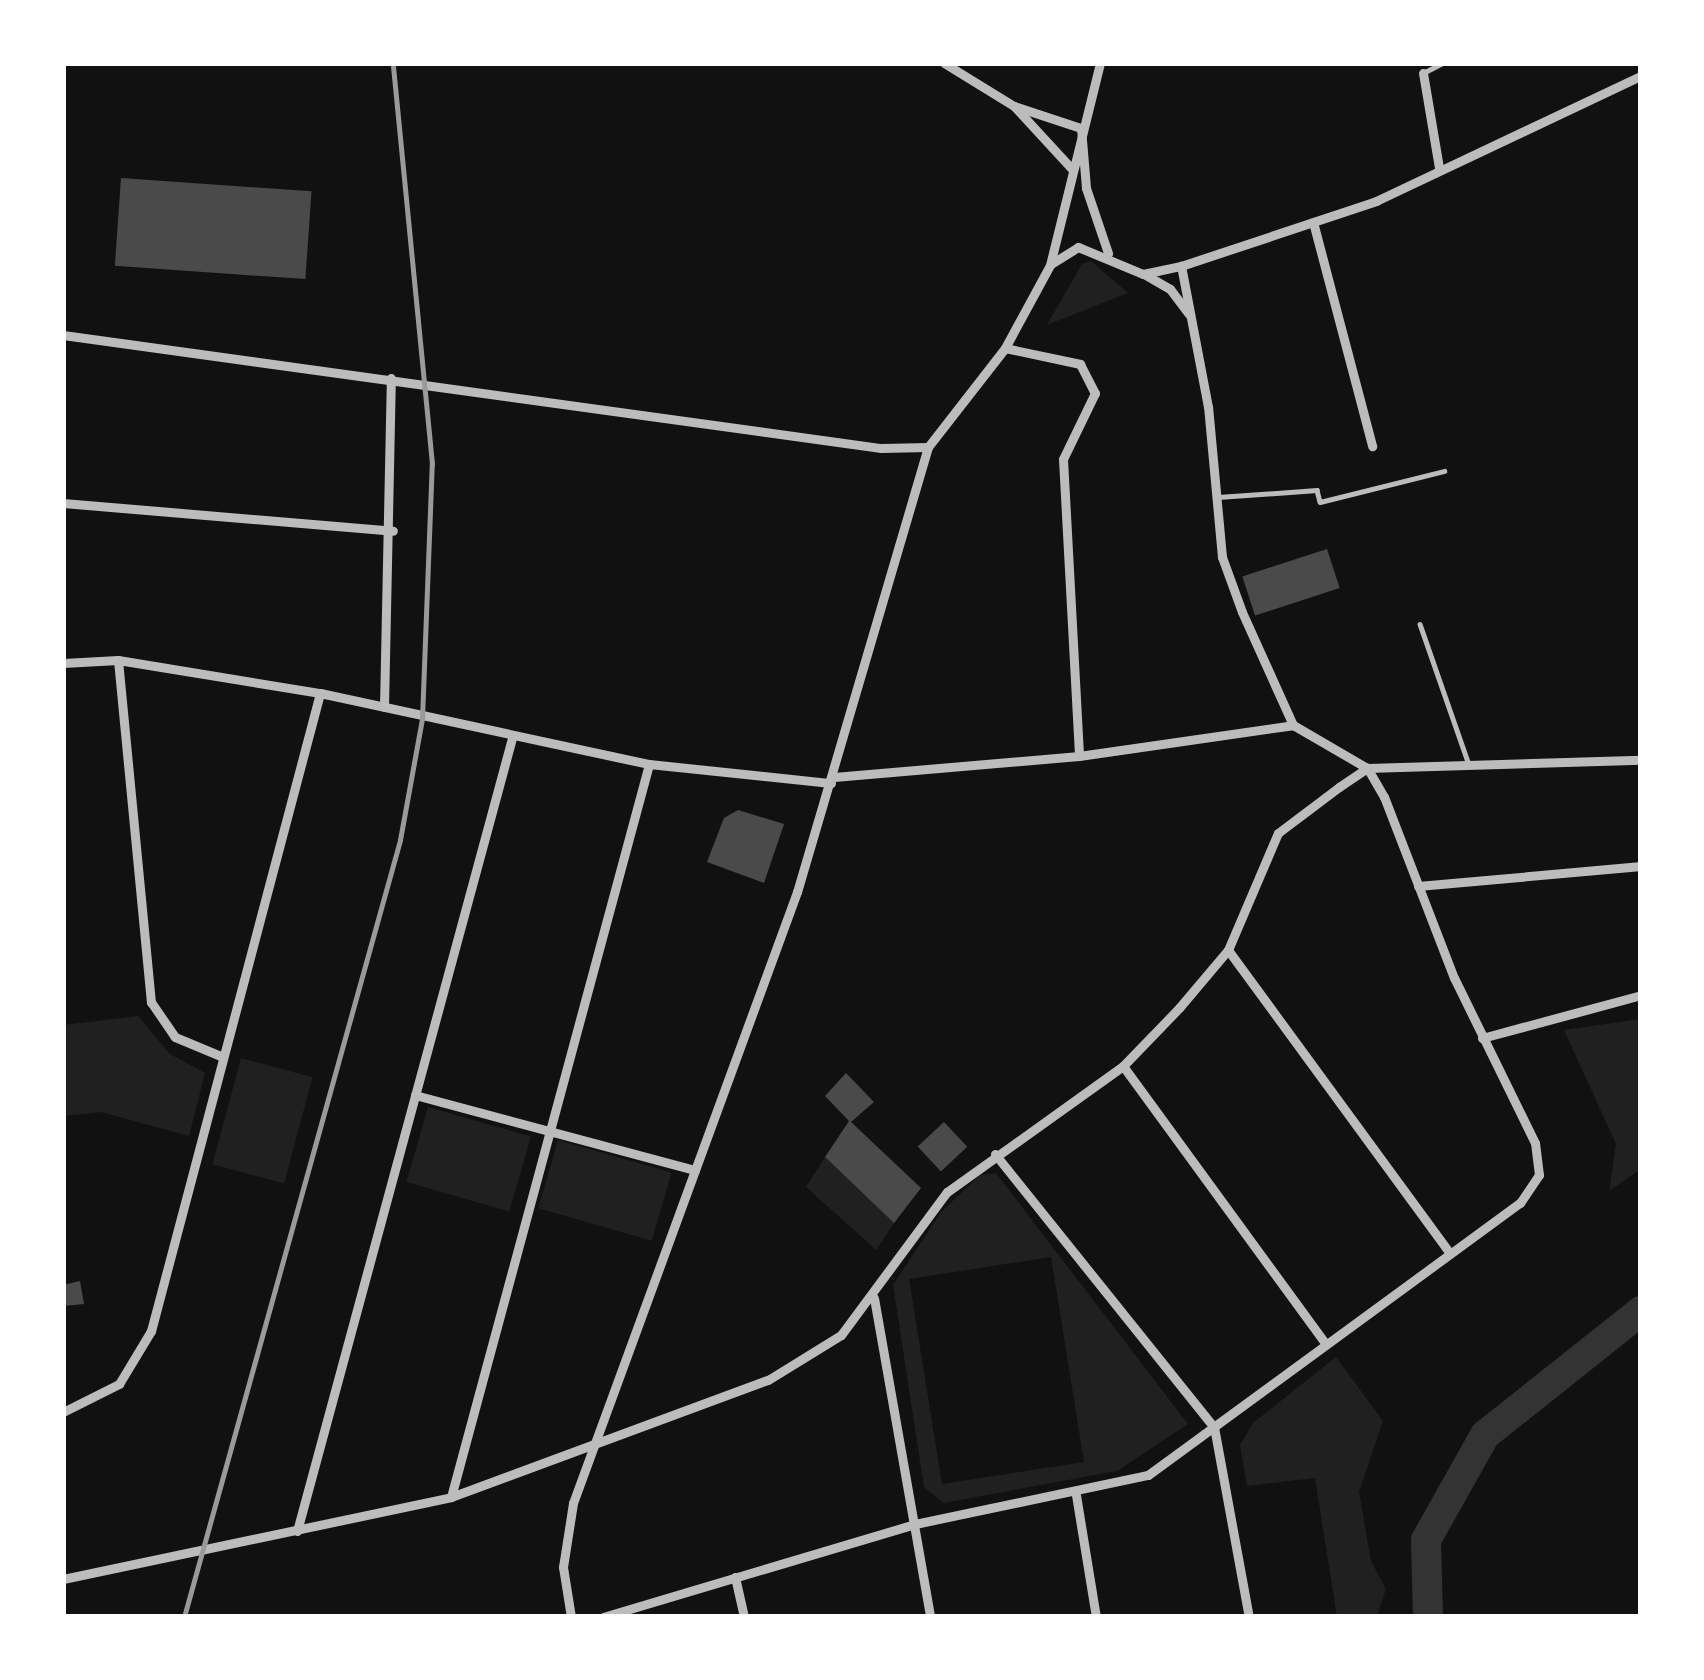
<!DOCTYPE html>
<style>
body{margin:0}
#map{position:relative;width:1704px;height:1680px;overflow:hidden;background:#111;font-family:"DM Sans",sans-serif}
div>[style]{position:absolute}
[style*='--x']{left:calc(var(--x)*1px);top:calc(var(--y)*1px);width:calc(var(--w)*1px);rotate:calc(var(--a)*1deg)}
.green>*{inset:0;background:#202020;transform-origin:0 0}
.river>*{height:30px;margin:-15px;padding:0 15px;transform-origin:15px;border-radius:15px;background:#333}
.building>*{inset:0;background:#4a4a4a;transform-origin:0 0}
.service>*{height:4.5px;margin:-2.25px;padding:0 2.25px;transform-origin:2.25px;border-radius:2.25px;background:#bcbcbc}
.minor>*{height:9px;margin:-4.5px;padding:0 4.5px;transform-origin:4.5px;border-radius:4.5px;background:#bcbcbc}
.rail>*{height:4.5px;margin:-2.25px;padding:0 2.25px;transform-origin:2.25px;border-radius:2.25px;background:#9a9a9a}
span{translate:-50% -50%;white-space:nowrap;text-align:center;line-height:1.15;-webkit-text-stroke:12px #fff;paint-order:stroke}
.frame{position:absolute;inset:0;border:66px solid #fff;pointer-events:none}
</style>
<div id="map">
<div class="green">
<div style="clip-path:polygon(1091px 261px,1128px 293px,1047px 325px,1082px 264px)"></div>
<div style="clip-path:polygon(138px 1016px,170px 1054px,205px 1073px,189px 1136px,101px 1112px,63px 1116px,63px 1025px)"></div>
<div style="clip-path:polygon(1641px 1019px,1641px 1169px,1609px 1191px,1616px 1144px,1564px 1030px)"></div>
<div style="left:241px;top:1058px;width:74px;height:110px;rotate:15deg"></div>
<div style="left:428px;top:1107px;width:107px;height:78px;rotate:16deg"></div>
<div style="left:558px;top:1140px;width:118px;height:71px;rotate:16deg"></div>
<div style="clip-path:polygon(825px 1157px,894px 1223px,876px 1250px,806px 1187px)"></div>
<div style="clip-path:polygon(evenodd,996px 1173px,1188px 1424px,1117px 1471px,943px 1503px,924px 1487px,893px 1285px,941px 1212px,980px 1175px,996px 1173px,1051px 1257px,1084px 1462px,942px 1484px,909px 1279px,1051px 1257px)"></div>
<div style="clip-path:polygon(1336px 1357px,1383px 1421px,1359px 1492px,1371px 1561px,1386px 1589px,1377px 1617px,1337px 1617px,1315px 1478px,1247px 1486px,1240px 1445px,1253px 1423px)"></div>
</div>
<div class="river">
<div style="--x:1428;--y:1617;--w:77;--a:-91.5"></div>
<div style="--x:1426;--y:1540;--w:120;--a:-60.7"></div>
<div style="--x:1485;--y:1435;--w:199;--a:-38.5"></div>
</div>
<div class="building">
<div style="left:121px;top:178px;width:191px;height:88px;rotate:4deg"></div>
<div style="left:1327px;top:549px;width:41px;height:89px;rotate:72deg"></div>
<div style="clip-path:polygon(738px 810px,784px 824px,764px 883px,707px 862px,724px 818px)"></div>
<div style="clip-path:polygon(846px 1073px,874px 1102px,851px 1122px,921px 1188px,894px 1223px,825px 1157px,849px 1121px,825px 1096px)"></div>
<div style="left:944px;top:1122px;width:34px;height:36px;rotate:47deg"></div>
<div style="clip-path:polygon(80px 1281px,84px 1304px,63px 1306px,63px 1285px)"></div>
</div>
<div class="service">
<div style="--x:1423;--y:73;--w:22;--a:-27"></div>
<div style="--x:1218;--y:497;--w:99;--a:-4"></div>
<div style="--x:1317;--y:490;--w:12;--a:76"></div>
<div style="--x:1320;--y:502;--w:128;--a:-14"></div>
<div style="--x:1420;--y:624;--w:149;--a:70.8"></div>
</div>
<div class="minor">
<div style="--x:944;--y:63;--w:82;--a:31.6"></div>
<div style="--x:1014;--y:106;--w:86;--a:47.4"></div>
<div style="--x:1423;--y:73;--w:96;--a:80.4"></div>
<div style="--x:1014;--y:106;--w:71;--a:18.2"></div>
<div style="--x:1081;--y:128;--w:60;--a:85.2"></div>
<div style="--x:1086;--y:188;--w:69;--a:71.3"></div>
<div style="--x:1313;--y:222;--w:232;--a:75.2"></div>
<div style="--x:1051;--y:264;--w:32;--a:-32"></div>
<div style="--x:1078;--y:247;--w:70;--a:22.6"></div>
<div style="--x:1143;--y:274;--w:39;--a:-12"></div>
<div style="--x:1181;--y:266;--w:206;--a:-18.4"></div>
<div style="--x:1376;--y:201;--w:293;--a:-25.3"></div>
<div style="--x:1144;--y:274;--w:30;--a:30"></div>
<div style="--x:1170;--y:289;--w:31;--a:53"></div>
<div style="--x:63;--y:335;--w:826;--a:7.87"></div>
<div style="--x:881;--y:448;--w:47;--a:-1.2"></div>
<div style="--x:1005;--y:348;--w:77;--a:12"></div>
<div style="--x:1080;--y:364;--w:33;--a:63"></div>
<div style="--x:1095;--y:393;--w:73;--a:115.9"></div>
<div style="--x:1063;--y:459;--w:297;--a:86.9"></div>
<div style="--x:63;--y:503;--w:331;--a:4.8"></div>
<div style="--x:118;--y:660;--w:344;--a:84.5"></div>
<div style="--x:151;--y:1002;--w:42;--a:55.6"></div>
<div style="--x:175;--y:1037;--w:52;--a:22.6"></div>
<div style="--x:63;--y:663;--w:55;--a:-3.1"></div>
<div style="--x:118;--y:660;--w:205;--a:9.3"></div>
<div style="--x:320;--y:693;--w:337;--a:12.2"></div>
<div style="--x:649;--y:764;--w:183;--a:6"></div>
<div style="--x:384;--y:707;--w:329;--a:-88.8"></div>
<div style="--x:834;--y:777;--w:246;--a:-4.9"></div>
<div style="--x:1079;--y:756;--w:216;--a:-8.2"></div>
<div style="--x:1418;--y:886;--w:224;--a:-5.1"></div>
<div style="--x:1228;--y:950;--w:374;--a:53.8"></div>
<div style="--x:1482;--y:1038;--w:165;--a:-15.1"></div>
<div style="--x:1123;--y:1066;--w:344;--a:53.9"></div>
<div style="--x:415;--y:1095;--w:290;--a:15"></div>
<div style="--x:995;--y:1154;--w:350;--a:51.3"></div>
<div style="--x:1214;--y:1427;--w:193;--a:79.6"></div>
<div style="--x:874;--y:1298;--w:324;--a:80"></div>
<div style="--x:63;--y:1412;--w:63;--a:-26.6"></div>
<div style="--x:119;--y:1384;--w:62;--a:-58.9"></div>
<div style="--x:151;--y:1331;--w:660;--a:-75.16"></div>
<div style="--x:1076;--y:1495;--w:124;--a:80.7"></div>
<div style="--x:451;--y:1497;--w:759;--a:-74.88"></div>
<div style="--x:297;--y:1531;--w:822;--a:-74.83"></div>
<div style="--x:735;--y:1577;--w:41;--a:77.3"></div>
<div style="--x:63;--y:1579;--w:397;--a:-11.9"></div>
<div style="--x:451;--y:1497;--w:338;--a:-20.3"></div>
<div style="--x:768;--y:1380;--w:86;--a:-31.7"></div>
<div style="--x:841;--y:1335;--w:178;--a:-53.5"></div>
<div style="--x:947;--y:1192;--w:216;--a:-35.6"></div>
<div style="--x:1123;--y:1066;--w:81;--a:-46"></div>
<div style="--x:1179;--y:1008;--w:76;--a:-49.8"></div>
<div style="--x:1228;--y:950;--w:127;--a:-66.9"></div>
<div style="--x:1278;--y:833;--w:76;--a:-37"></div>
<div style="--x:1339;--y:787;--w:34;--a:-34"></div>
<div style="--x:1367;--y:768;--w:274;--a:-1.7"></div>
<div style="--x:571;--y:1617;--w:51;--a:-99.1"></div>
<div style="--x:563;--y:1567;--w:65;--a:-81.1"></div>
<div style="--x:573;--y:1503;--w:651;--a:-69.87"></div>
<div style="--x:797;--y:892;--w:464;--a:-73.6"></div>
<div style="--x:928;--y:447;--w:125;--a:-52.1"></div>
<div style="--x:1005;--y:348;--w:94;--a:-61.5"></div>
<div style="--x:1050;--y:265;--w:208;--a:-76.1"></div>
<div style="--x:603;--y:1617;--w:326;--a:-16.6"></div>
<div style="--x:915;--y:1524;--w:238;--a:-11.9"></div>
<div style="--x:1148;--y:1475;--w:461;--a:-36.2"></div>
<div style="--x:1520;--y:1203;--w:34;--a:-56"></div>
<div style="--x:1539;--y:1175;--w:32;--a:-97"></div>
<div style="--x:1535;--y:1143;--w:184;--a:-116.1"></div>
<div style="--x:1454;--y:978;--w:194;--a:-111.1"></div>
<div style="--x:1384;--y:797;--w:34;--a:-120"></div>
<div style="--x:1367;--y:768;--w:86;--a:-149.8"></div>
<div style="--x:1293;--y:725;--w:124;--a:-114.3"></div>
<div style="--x:1242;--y:612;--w:59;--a:-110"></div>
<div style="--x:1222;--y:557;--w:151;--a:-95.3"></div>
<div style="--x:1208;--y:407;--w:144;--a:-100.8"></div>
</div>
<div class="rail">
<div style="--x:184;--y:1617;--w:806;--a:-74.46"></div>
<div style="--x:400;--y:840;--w:123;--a:-79.7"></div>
<div style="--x:422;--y:719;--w:255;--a:-87.8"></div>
<div style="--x:432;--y:464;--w:403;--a:-95.6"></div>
</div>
<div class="frame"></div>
</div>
